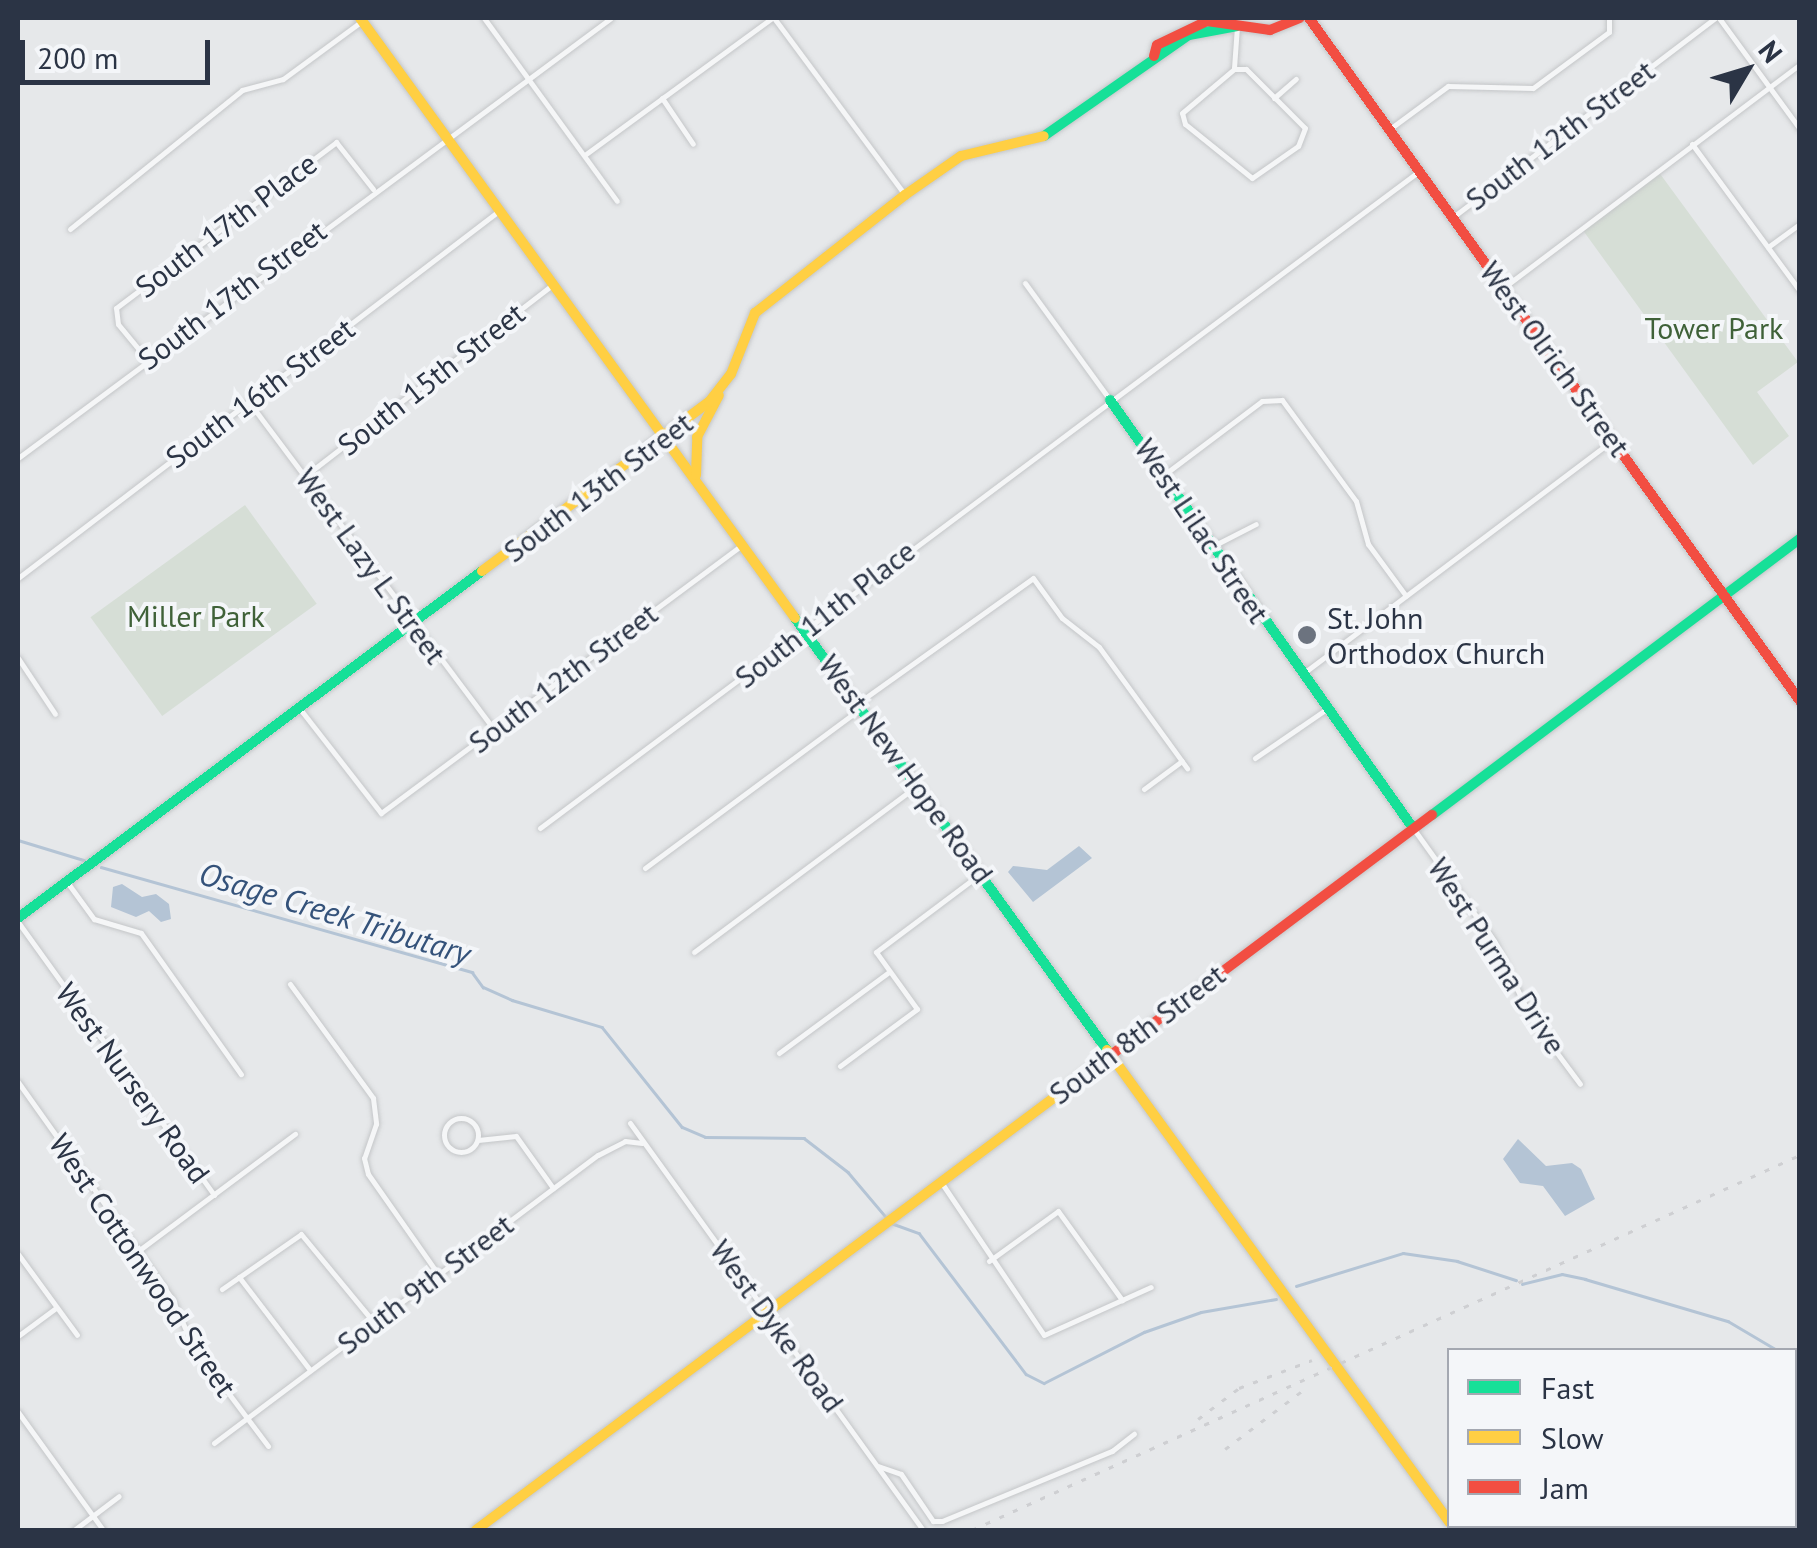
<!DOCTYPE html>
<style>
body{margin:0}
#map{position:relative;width:1817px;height:1548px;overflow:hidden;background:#e6e8ea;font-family:"PT Sans",sans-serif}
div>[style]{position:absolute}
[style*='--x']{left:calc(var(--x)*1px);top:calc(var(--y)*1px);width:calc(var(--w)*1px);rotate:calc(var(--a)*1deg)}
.green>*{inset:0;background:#d6ded6;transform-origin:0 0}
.water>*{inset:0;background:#b4c4d5}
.stream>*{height:2.5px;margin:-1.25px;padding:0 1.25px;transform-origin:1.25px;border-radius:1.25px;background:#b4c4d5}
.roads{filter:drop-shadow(0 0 2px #c4c6c8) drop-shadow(0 0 2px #c4c6c8)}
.street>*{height:5px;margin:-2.5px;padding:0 2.5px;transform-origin:2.5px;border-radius:2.5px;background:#f5f6f7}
.street>.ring{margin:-2.5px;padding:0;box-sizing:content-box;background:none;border:5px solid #f5f6f7;border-radius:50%}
.fast>*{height:10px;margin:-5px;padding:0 5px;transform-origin:5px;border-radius:5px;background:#16e098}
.slow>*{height:10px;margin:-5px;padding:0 5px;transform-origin:5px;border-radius:5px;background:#ffcf43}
.jam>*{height:10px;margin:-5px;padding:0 5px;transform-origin:5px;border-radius:5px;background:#f24e42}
.rail>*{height:2.5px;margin-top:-1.25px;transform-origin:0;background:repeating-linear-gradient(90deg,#cecfd2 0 5px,transparent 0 15px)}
.dots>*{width:28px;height:28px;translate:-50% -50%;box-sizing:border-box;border:5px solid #f4f6f9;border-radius:50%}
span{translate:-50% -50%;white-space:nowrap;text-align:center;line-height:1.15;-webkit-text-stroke:8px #f4f6f9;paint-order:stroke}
.street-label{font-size:30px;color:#2b3445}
.park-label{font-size:30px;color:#3f6138}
.poi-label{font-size:30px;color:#2b3445}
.left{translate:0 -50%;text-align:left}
.water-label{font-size:32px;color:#34527a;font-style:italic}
.frame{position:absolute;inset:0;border:20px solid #2b3445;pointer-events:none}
.legend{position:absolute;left:1447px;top:1348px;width:350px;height:180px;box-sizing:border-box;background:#f4f6f9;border:2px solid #a4a8b1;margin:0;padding:12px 18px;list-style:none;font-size:30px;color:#2b3445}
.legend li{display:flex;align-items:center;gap:20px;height:50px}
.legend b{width:50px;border:2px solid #a4a8b1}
.north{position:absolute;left:1697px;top:20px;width:100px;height:100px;-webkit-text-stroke:8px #f4f6f9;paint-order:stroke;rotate:52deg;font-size:28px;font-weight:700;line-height:40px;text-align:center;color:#2b3445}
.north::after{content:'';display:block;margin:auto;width:35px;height:45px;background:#2b3445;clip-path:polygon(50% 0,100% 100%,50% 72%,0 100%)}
.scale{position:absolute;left:20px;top:40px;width:190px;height:45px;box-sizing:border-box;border:5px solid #2b3445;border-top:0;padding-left:12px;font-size:30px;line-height:35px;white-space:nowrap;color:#2b3445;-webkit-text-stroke:8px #f4f6f9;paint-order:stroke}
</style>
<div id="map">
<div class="green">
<div style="clip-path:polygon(1658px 171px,1798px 362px,1757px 392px,1789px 436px,1753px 465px,1582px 229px)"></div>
<div style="left:245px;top:505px;width:122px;height:191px;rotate:54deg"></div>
</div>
<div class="water">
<div style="clip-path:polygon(1079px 846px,1092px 858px,1033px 902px,1008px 872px,1013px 866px,1047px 870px)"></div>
<div style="clip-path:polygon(122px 884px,142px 897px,156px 894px,169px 904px,171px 919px,161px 922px,149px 911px,136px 917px,111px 907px,113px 887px)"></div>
<div style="clip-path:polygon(1518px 1139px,1546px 1166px,1572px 1163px,1581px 1169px,1595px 1199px,1565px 1216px,1543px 1186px,1520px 1183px,1503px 1159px)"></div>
</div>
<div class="stream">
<div style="--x:18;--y:840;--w:69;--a:16.9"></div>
<div style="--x:101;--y:867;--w:386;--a:15.8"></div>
<div style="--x:472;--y:972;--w:19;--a:54"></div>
<div style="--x:483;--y:987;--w:32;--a:24"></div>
<div style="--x:512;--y:1000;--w:94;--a:16.7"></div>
<div style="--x:602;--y:1027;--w:128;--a:51.3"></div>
<div style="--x:682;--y:1127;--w:25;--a:23"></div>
<div style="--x:705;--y:1137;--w:99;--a:0.6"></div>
<div style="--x:804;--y:1138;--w:56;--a:37.7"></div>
<div style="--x:848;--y:1172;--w:59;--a:49.8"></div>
<div style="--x:891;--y:1223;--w:30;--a:20"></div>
<div style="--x:919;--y:1233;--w:177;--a:52.8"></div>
<div style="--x:1026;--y:1374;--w:20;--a:27"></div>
<div style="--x:1044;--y:1383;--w:112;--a:-27"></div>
<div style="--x:1144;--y:1332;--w:60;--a:-19.3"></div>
<div style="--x:1201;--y:1312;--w:76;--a:-9.8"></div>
<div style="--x:1522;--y:1284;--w:41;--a:-14"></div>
<div style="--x:1562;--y:1274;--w:24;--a:12"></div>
<div style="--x:1585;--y:1279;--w:149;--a:16.4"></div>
<div style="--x:1728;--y:1321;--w:57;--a:30.6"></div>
<div style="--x:1296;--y:1286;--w:112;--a:-17.1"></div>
<div style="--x:1403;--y:1253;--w:55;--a:8.4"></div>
<div style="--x:1457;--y:1261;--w:62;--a:17.9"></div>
<div style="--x:1794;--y:1365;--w:7;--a:34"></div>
</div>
<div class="roads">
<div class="street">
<div style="--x:484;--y:18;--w:226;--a:54"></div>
<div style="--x:774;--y:18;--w:220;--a:53.5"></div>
<div style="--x:1719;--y:18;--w:137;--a:53.9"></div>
<div style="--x:1234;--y:68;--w:42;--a:-85.9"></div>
<div style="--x:1234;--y:69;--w:12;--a:0"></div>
<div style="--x:1246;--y:69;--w:83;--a:45"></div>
<div style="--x:1305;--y:128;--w:19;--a:111"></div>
<div style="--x:1298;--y:146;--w:56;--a:145.2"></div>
<div style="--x:1252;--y:178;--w:86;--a:-141.1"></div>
<div style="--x:1185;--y:124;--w:11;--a:-105"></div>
<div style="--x:1182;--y:113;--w:68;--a:-40.2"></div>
<div style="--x:662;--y:98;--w:55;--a:56"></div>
<div style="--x:1274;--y:98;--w:29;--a:-41"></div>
<div style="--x:1391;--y:128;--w:71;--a:-36.4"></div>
<div style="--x:1448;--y:86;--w:85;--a:1.3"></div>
<div style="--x:1533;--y:88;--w:94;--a:-36.4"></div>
<div style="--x:1609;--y:32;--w:14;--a:-90"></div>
<div style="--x:1692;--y:144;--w:182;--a:53.7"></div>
<div style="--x:586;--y:154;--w:230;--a:-36.2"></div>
<div style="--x:1453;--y:217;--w:329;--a:-37.2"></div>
<div style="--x:70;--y:229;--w:221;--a:-38.9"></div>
<div style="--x:242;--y:90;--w:42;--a:-15"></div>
<div style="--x:283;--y:79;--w:98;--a:-36.3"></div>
<div style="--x:1768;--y:247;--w:39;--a:-36"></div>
<div style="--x:1025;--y:283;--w:145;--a:54"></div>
<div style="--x:1503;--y:288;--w:372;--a:-37"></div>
<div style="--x:146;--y:358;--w:44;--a:-129.5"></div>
<div style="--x:118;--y:324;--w:16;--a:-97"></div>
<div style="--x:116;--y:308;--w:276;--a:-37"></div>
<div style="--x:336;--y:142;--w:60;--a:51.8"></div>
<div style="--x:249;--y:402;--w:409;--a:53.2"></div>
<div style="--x:18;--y:458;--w:738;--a:-36.58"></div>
<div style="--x:305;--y:476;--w:314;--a:-37.7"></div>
<div style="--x:1161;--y:477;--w:126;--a:-37"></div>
<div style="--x:1262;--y:401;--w:20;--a:-3"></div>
<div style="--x:1282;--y:400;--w:125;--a:53.8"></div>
<div style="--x:1356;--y:501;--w:45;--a:74.4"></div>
<div style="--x:1368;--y:544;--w:64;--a:53.8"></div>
<div style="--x:1213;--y:546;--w:48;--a:-27.1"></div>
<div style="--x:18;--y:578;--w:606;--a:-37.36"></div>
<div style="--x:18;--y:658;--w:67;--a:56.5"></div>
<div style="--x:1305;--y:672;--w:383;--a:-37"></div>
<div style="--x:858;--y:703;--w:215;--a:-35.5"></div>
<div style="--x:1033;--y:578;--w:49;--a:54.1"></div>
<div style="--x:1062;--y:618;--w:47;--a:38.1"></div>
<div style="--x:1099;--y:647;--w:150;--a:54"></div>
<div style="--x:300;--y:709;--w:132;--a:52.1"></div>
<div style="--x:381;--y:813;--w:450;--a:-36.6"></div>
<div style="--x:1255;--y:758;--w:85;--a:-34.4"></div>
<div style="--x:1144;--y:789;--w:47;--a:-36.4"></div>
<div style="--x:540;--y:828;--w:1096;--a:-36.77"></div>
<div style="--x:1413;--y:828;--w:139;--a:54.4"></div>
<div style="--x:1494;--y:941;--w:85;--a:64.3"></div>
<div style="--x:1531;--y:1018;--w:82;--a:53.4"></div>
<div style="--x:645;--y:868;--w:269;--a:-36.5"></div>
<div style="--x:67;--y:882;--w:46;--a:53.9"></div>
<div style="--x:94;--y:919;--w:49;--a:16.6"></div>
<div style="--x:141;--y:933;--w:173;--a:54.7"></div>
<div style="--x:18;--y:922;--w:336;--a:54.3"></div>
<div style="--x:694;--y:952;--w:276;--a:-36.7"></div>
<div style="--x:290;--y:984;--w:141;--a:53.9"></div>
<div style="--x:373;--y:1098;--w:26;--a:83"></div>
<div style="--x:376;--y:1124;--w:36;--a:109"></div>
<div style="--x:364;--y:1158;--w:16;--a:76"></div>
<div style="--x:368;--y:1174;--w:118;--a:55"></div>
<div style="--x:779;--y:1053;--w:137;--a:-36.4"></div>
<div style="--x:840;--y:1066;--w:96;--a:-36.5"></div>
<div style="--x:917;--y:1009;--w:70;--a:-125.7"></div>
<div style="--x:876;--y:952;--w:130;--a:-36.9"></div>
<div style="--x:18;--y:1082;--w:266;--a:54.6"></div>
<div style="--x:172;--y:1299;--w:51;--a:65.9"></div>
<div style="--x:193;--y:1346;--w:125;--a:53.1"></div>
<div class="ring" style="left:444px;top:1118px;width:29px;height:29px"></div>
<div style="--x:630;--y:1123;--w:501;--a:54.25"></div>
<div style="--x:478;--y:1140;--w:38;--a:-6"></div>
<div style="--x:516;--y:1136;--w:64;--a:54.6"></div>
<div style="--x:941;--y:1182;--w:184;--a:56.1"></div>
<div style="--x:1044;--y:1335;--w:117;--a:-24.2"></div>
<div style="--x:138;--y:1251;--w:196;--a:-36.7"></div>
<div style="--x:18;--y:1254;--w:100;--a:53.9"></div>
<div style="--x:989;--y:1261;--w:85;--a:-35.9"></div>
<div style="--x:1058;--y:1211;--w:110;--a:54.3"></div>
<div style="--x:239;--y:1277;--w:117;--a:52.6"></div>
<div style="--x:222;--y:1289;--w:96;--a:-34.8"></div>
<div style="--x:301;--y:1234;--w:112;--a:50.5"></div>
<div style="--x:18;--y:1336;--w:47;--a:-36.4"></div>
<div style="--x:18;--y:1412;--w:145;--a:54.2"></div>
<div style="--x:214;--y:1443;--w:480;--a:-36.9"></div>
<div style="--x:598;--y:1155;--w:30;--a:-27"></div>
<div style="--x:625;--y:1141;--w:17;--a:7"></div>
<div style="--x:878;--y:1466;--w:24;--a:19"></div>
<div style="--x:901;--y:1474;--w:57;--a:55.8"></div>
<div style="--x:933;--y:1521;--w:9;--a:0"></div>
<div style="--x:942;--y:1521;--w:184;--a:-22.4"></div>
<div style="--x:1112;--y:1451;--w:28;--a:-38"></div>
<div style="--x:74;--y:1530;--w:56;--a:-37.1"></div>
</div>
<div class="fast">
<div style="--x:1044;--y:136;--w:177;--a:-34.9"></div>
<div style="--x:1189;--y:35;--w:49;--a:-10.6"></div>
<div style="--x:1110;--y:400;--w:524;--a:54.7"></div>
<div style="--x:795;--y:618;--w:533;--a:54.16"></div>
<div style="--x:1432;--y:815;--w:460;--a:-36.9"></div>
<div style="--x:18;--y:918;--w:579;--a:-36.79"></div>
<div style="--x:1794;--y:1491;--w:7;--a:-34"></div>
</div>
<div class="slow">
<div style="--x:360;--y:18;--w:741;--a:54.06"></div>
<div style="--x:696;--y:475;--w:38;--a:-88"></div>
<div style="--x:697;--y:437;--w:47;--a:-62.4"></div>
<div style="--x:482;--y:571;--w:283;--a:-36.7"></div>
<div style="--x:709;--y:402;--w:36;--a:-52"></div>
<div style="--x:731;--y:374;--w:66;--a:-68.5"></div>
<div style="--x:755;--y:313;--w:191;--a:-38.2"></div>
<div style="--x:905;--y:195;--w:68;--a:-34.9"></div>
<div style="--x:961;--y:156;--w:85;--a:-13.5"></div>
<div style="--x:1107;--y:1050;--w:584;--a:54.05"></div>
<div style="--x:476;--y:1530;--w:793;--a:-36.8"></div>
</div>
<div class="jam">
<div style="--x:1309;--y:18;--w:841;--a:54.29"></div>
<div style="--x:1154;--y:56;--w:11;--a:-75"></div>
<div style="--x:1157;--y:45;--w:55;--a:-25.6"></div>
<div style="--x:1207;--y:21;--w:64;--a:8.1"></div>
<div style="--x:1270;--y:30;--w:32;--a:-22"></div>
<div style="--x:1111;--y:1055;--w:401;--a:-36.8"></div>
<div style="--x:1742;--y:1530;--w:7;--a:-34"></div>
</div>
</div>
<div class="rail">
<div style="--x:1198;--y:1419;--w:51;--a:-37.1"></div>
<div style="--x:1239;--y:1388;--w:78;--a:-21"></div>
<div style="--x:1225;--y:1449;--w:101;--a:-37"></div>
<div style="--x:972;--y:1530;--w:909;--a:-24.37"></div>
</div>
<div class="dots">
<div style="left:1307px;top:635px;background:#6c737f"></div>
</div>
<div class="street-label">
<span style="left:1560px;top:135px;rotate:-37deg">South 12th Street</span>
<span style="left:226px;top:225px;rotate:-37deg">South 17th Place</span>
<span style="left:232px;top:295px;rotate:-37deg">South 17th Street</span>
<span style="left:1555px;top:359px;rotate:54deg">West Olrich Street</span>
<span style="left:431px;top:379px;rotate:-38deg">South 15th Street</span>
<span style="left:260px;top:393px;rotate:-37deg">South 16th Street</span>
<span style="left:598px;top:487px;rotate:-37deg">South 13th Street</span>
<span style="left:1202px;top:531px;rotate:56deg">West Lilac Street</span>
<span style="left:371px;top:566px;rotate:54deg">West Lazy L Street</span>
<span style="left:825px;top:614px;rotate:-38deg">South 11th Place</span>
<span style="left:563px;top:678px;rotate:-37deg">South 12th Street</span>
<span style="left:906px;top:769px;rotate:54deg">West New Hope Road</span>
<span style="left:1497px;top:956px;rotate:57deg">West Purma Drive</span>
<span style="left:1137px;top:1034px;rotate:-37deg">South 8th Street</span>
<span style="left:133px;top:1083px;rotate:54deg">West Nursery Road</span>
<span style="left:143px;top:1265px;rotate:56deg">West Cottonwood Street</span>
<span style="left:425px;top:1284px;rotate:-37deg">South 9th Street</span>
<span style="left:777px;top:1326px;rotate:54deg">West Dyke Road</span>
</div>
<div class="park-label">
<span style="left:1714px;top:328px">Tower Park</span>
<span style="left:196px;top:616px">Miller Park</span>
</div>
<div class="poi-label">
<span class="left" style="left:1327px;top:635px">St. John<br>Orthodox Church</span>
</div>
<div class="water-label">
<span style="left:335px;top:913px;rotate:17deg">Osage Creek Tributary</span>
</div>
<div class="frame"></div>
<ul class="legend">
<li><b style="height:12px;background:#16e098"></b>Fast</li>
<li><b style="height:12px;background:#ffcf43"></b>Slow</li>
<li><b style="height:12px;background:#f24e42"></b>Jam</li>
</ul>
<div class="north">N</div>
<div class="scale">200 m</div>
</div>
